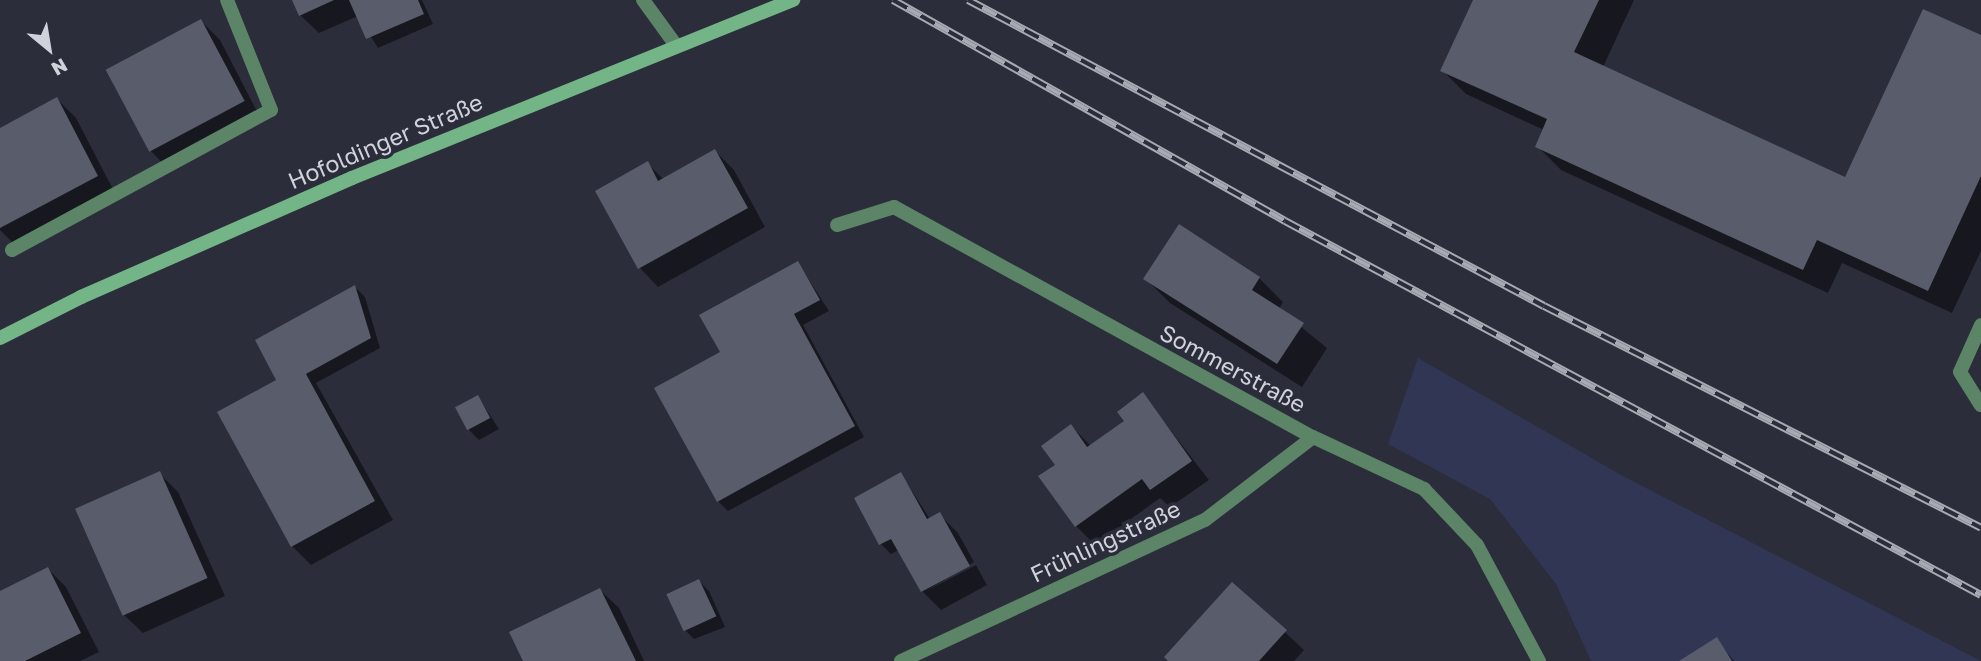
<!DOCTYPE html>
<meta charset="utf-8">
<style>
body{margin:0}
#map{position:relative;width:1981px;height:661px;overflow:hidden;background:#2b2d3a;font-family:"Golos Text",sans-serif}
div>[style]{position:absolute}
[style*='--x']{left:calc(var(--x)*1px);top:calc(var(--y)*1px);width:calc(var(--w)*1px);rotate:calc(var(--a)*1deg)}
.green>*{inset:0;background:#313654}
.shadow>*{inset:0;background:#0007}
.building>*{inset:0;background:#595c6b;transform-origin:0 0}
.service>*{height:14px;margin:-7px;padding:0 7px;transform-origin:7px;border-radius:7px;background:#5c8467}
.minor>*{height:14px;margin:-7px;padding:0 7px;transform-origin:7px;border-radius:7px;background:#5c8467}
.secondary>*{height:14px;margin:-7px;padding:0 7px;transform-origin:7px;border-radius:7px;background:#73b587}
.rail>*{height:8px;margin-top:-4px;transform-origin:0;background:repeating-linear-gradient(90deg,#2b2d3a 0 16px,#a7a9b3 0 32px);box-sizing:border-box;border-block:2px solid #a7a9b3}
span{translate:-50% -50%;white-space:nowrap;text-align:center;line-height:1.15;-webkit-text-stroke:7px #2b2d3a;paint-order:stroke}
.street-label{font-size:23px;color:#d0d2db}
.north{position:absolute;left:14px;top:14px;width:70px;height:70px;-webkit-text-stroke:5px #2b2d3a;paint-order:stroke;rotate:150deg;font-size:19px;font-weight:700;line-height:28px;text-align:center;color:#d0d2db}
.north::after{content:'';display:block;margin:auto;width:24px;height:32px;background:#d0d2db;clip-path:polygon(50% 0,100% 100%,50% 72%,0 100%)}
</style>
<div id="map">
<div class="green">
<div style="clip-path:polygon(1418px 358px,1621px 475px,1981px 661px,1591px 661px,1556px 584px,1490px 499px,1388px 444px)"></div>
</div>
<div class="shadow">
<div style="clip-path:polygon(294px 0,422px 0,433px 24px,378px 48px,358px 16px,319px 33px,300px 15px)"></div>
<div style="clip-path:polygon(1475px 0,1634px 0,1603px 67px,1846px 179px,1981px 37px,1981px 251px,1952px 313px,1842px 263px,1828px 293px,1561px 170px,1537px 146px,1544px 130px,1466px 94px,1442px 70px)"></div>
<div style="clip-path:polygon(201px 21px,220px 40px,262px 121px,168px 169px,150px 150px)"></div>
<div style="clip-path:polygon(57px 99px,76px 118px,116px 195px,17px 247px,0 230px,0 129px)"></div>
<div style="clip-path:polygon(715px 151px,734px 170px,765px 227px,658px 287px,640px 268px,647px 163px,664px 180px)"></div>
<div style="clip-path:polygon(798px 263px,829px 311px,803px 325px,864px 437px,728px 511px,718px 501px,722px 353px)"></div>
<div style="clip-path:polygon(1259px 278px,1283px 302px,1279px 309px,1327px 348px,1302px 387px,1170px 303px,1146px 279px)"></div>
<div style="clip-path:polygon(355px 287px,365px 297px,380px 348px,316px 383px,393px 520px,311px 565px,292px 546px,279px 380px)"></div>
<div style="clip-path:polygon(1143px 395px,1209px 480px,1170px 507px,1160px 498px,1095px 545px,1076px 526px,1057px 465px,1071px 426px,1091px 446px,1126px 421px)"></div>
<div style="clip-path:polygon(478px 397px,499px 429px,479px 440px,469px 430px)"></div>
<div style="clip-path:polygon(159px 473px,178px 492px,225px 596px,143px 633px,124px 615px)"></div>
<div style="clip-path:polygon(901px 474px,930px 519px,939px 514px,958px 533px,974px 562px,926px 591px,976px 565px,987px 585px,941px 610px,922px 591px,899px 550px,891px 554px,881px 544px)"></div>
<div style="clip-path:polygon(48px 569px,66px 587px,99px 652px,80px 661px,0 661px,0 593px)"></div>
<div style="clip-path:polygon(699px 581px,709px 591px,725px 627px,694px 639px,684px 629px)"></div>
<div style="clip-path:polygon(1233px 584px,1304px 650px,1294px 661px,1170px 661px)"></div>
<div style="clip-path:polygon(600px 590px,619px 608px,644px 661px,525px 661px)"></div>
<div style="clip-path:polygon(1716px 639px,1734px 661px,1682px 661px)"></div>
</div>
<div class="building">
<div style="clip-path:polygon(292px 0,334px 0,299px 16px)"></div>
<div style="clip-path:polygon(349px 0,418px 0,424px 14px,366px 39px)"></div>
<div style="clip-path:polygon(1473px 0,1599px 0,1574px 52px,1845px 177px,1923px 9px,1981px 35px,1981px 176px,1928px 291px,1817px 240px,1803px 270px,1535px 147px,1547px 119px,1440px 71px)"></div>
<div style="left:201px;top:19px;width:93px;height:108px;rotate:62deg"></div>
<div style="clip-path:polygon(57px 97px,98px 176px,0 228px,0 128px)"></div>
<div style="clip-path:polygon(715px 149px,748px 208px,638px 269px,595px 191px,648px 161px,658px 181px)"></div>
<div style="clip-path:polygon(1179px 224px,1260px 277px,1252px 290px,1304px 323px,1277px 364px,1143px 279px)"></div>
<div style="clip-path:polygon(798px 261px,820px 300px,794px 314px,855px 426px,717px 502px,654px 388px,720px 352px,699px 315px)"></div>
<div style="clip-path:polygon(355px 285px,371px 338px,306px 374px,375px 501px,291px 547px,217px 412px,276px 380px,255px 340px)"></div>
<div style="clip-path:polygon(1143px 392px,1192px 461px,1150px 490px,1142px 479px,1075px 527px,1038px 476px,1055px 465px,1041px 446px,1071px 424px,1087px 447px,1124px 421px,1117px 412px)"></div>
<div style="left:478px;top:395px;width:26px;height:26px;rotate:62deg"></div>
<div style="left:160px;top:471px;width:117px;height:93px;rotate:66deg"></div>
<div style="clip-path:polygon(901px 472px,927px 519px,940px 512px,970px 566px,921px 592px,891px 539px,879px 545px,854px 498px)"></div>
<div style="clip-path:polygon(48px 567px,81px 633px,25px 661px,0 661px,0 591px)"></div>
<div style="left:699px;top:579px;width:41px;height:36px;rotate:65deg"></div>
<div style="clip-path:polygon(1232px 582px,1287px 630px,1259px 661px,1168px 661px,1164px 657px)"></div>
<div style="clip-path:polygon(600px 588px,636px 661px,523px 661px,509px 632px)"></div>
<div style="clip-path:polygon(1717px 637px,1732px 661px,1679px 661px)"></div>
</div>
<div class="service">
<div style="--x:12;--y:250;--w:294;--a:-28.4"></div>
<div style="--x:271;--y:110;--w:118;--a:-111.8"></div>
</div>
<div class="minor">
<div style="--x:643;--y:0;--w:54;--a:54"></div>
<div style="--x:837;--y:225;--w:60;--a:-17.5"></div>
<div style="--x:894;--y:207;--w:478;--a:28.8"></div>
<div style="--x:1313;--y:437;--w:123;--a:25.1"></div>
<div style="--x:1424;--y:489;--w:77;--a:46.6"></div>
<div style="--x:1477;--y:545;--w:132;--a:61.9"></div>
<div style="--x:1981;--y:325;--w:51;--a:114.1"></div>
<div style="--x:1960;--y:372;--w:39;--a:58"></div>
<div style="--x:901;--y:661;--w:335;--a:-24.9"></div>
<div style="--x:1205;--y:520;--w:136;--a:-37.5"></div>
</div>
<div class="secondary">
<div style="--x:0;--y:338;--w:91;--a:-26.8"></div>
<div style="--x:81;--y:297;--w:296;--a:-23.7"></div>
<div style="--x:352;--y:178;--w:476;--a:-22"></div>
</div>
<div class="rail">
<div style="--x:893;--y:0;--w:450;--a:29.4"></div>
<div style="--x:1285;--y:221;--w:790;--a:28.25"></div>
<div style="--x:968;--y:0;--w:652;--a:27.98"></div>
<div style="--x:1544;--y:306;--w:490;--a:26.9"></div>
</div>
<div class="street-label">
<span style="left:385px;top:141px;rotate:-23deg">Hofoldinger Straße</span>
<span style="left:1233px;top:368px;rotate:28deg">Sommerstraße</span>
<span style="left:1105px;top:541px;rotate:-25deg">Frühlingstraße</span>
</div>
<div class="north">N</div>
</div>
